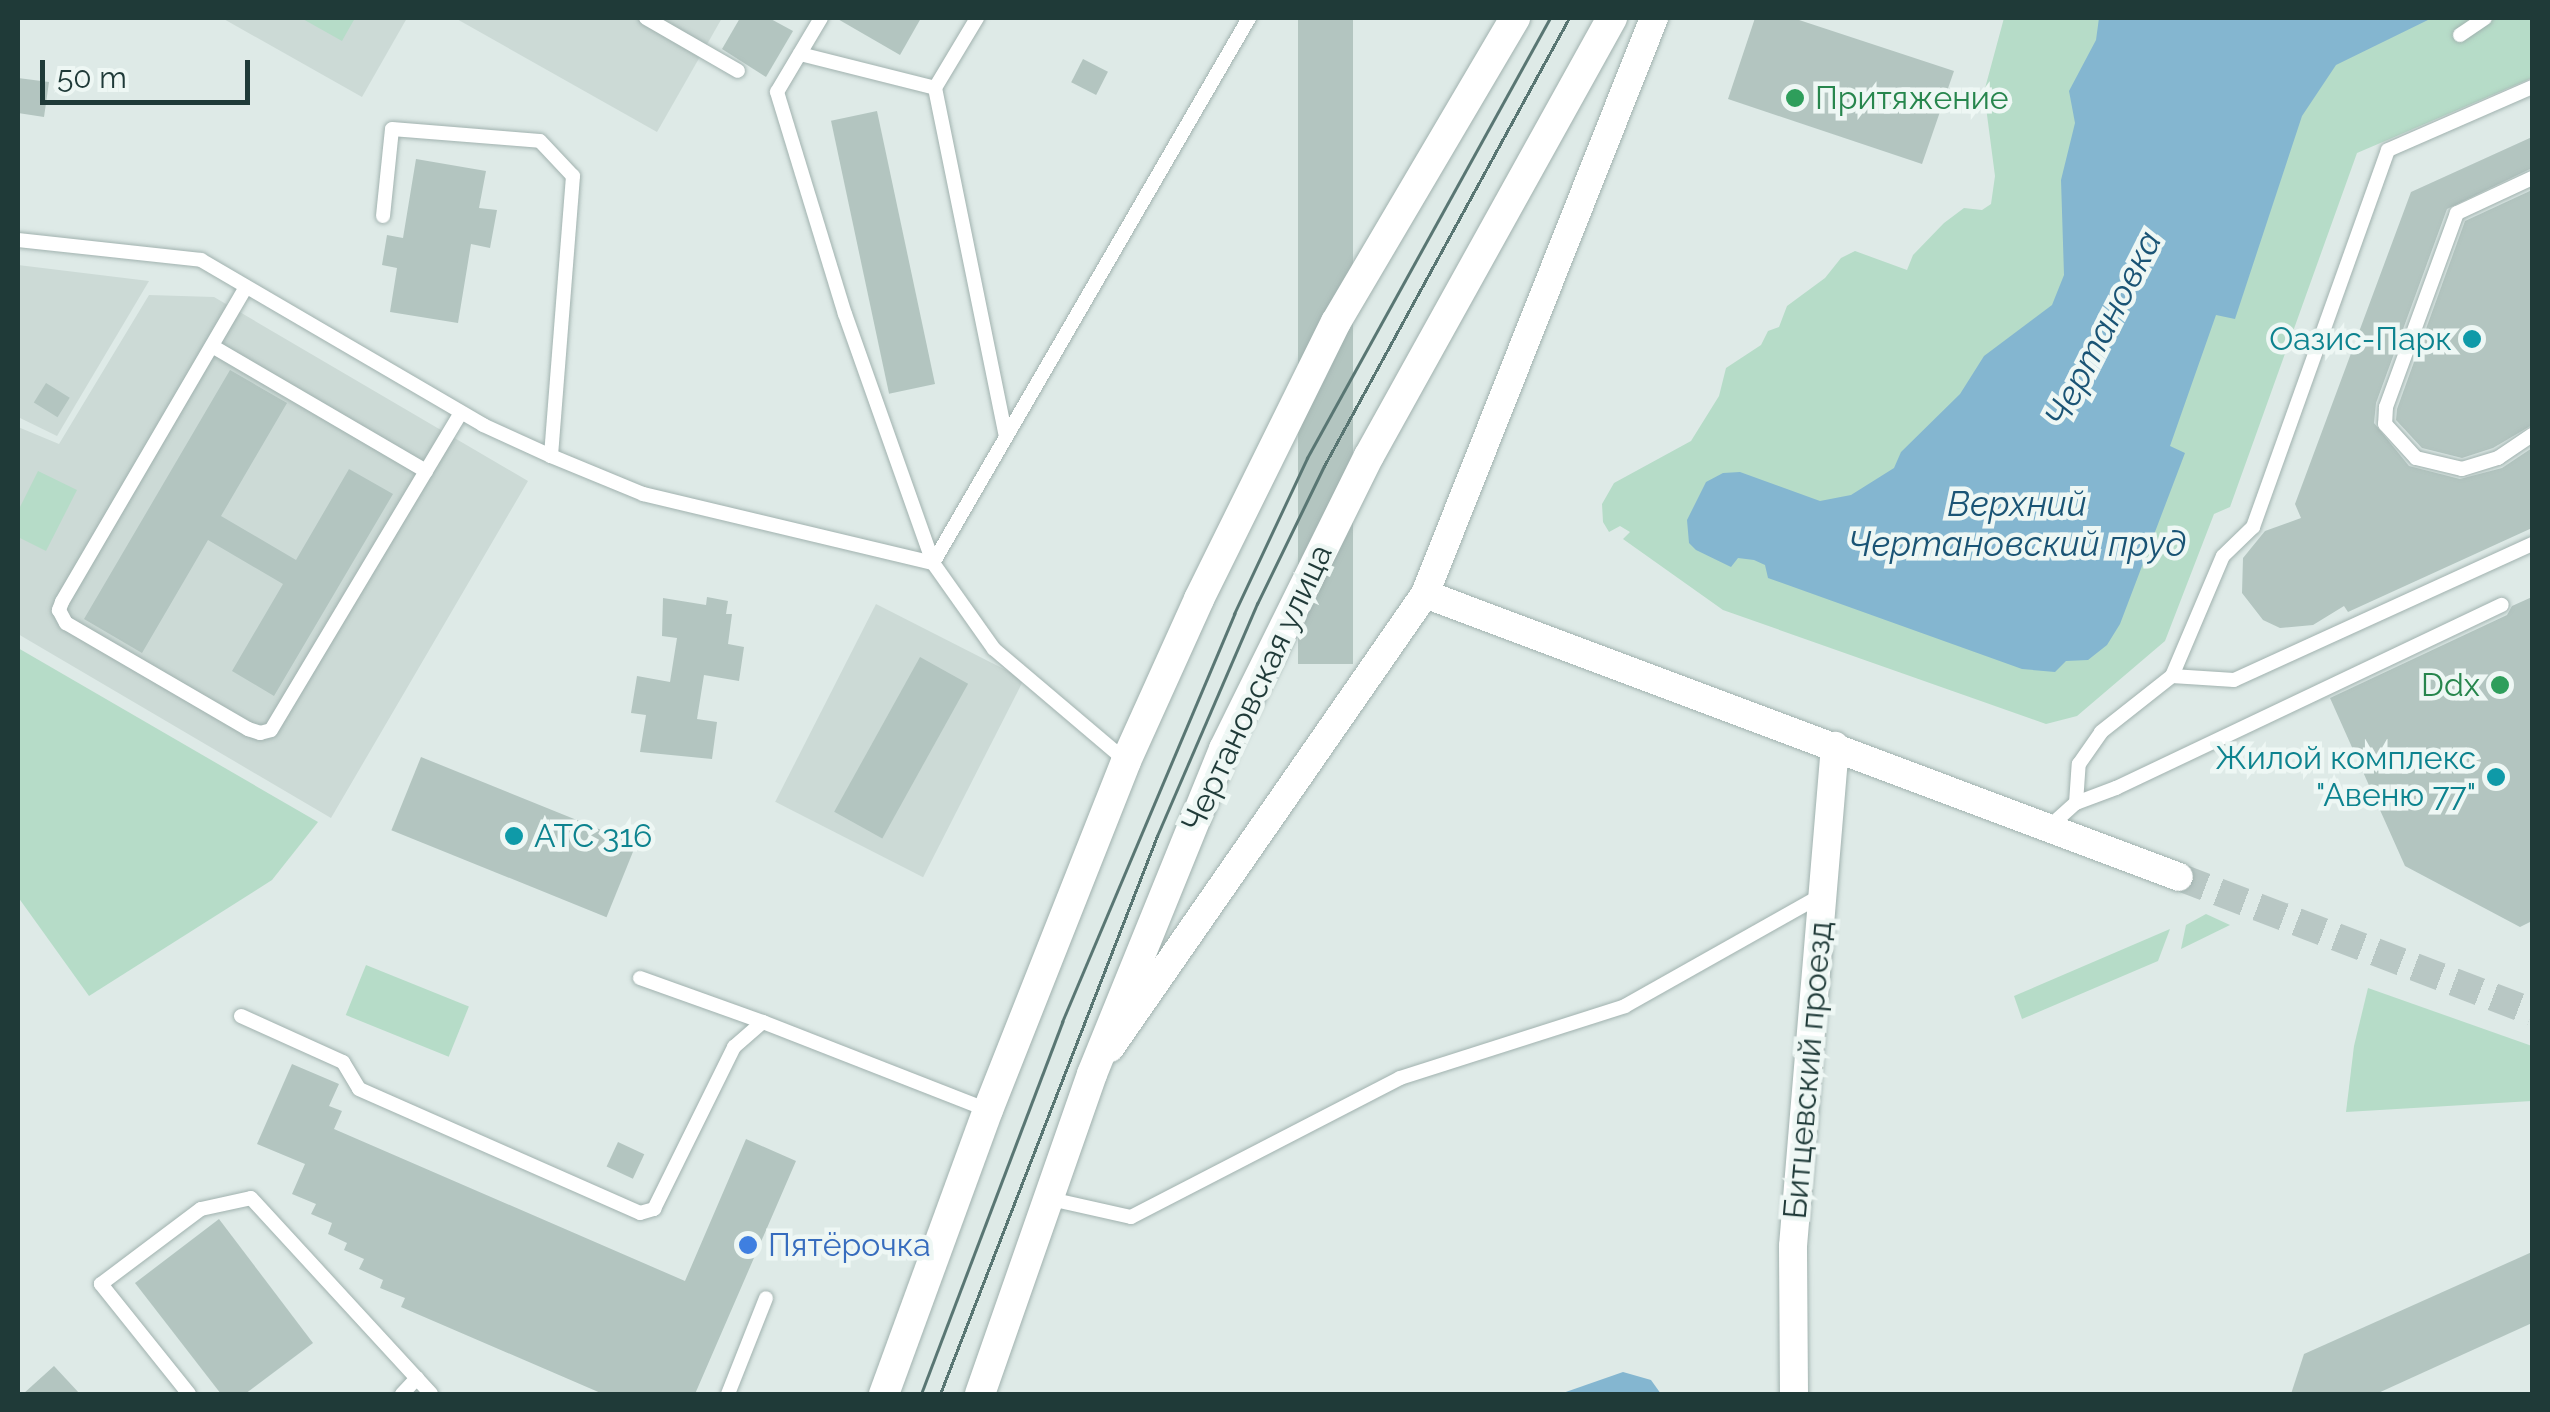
<!DOCTYPE html>
<meta charset="utf-8">
<style>
body{margin:0}
#map{position:relative;width:2550px;height:1412px;overflow:hidden;background:#deeae7;font-family:Raleway,sans-serif}
div>[style]{position:absolute}
[style*='--x']{left:calc(var(--x)*1px);top:calc(var(--y)*1px);width:calc(var(--w)*1px);rotate:calc(var(--a)*1deg)}
.built>*{inset:0;background:#ccdad6;transform-origin:0 0}
.green>*{inset:0;background:#b6dcc8;transform-origin:0 0}
.water>*{inset:0;background:#84b6d0}
.building>*{inset:0;background:#b3c5c0;transform-origin:0 0}
.street-tunnel>*{height:28px;margin-top:-14px;transform-origin:0;background:repeating-linear-gradient(90deg,#b8c7c4 0 28px,transparent 0 42px)}
.roads{filter:drop-shadow(0 0 2px #a1b2af) drop-shadow(0 0 2px #a1b2af)}
.lane>*{height:14px;margin:-7px;padding:0 7px;transform-origin:7px;border-radius:7px;background:#fff}
.street>*{height:28px;margin:-14px;padding:0 14px;transform-origin:14px;border-radius:14px;background:#fff}
.secondary>*{height:30px;margin:-15px;padding:0 15px;transform-origin:15px;border-radius:15px;background:#fff}
.tram>*{height:2.5px;margin:-1.25px;padding:0 1.25px;transform-origin:1.25px;border-radius:1.25px;background:#597673}
.dots>*{width:28px;height:28px;translate:-50% -50%;box-sizing:border-box;border:5px solid #eef7f4;border-radius:50%}
span{translate:-50% -50%;white-space:nowrap;text-align:center;line-height:1.15;-webkit-text-stroke:9px #eef7f4;paint-order:stroke}
.leisure-label{font-size:32px;color:#27864d}
.left{translate:0 -50%;text-align:left}
.right{translate:-100% -50%;text-align:right}
.culture-label{font-size:32px;color:#0d838f}
.street-label{font-size:32px;color:#1f3a38}
.shop-label{font-size:32px;color:#366cbe}
.water-label{font-size:35px;color:#1a5475;font-style:italic}
.frame{position:absolute;inset:0;border:20px solid #1f3a38;pointer-events:none}
.scale{position:absolute;left:40px;top:60px;width:210px;height:45px;box-sizing:border-box;border:5px solid #1f3a38;border-top:0;padding-left:12px;font-size:30px;line-height:35px;white-space:nowrap;color:#1f3a38;-webkit-text-stroke:8px #eef7f4;paint-order:stroke}
</style>
<div id="map">
<div class="built">
<div style="clip-path:polygon(222px 18px,407px 18px,362px 97px)"></div>
<div style="clip-path:polygon(455px 18px,722px 18px,657px 132px)"></div>
<div style="clip-path:polygon(18px 265px,149px 281px,57px 436px,18px 417px)"></div>
<div style="clip-path:polygon(149px 295px,214px 297px,528px 481px,331px 818px,18px 634px,18px 427px,59px 444px)"></div>
<div style="left:876px;top:604px;width:166px;height:222px;rotate:27deg"></div>
</div>
<div class="green">
<div style="clip-path:polygon(301px 18px,355px 18px,342px 41px)"></div>
<div style="clip-path:polygon(2004px 18px,2532px 18px,2532px 78px,2357px 153px,2230px 507px,2214px 514px,2165px 641px,2077px 716px,2046px 724px,1723px 610px,1623px 539px,1630px 532px,1620px 526px,1609px 532px,1603px 522px,1602px 504px,1614px 483px,1691px 441px,1719px 396px,1726px 368px,1761px 345px,1768px 331px,1779px 327px,1787px 306px,1825px 278px,1841px 258px,1855px 251px,1907px 270px,1913px 255px,1944px 223px,1964px 208px,1982px 210px,1991px 204px,1995px 176px,1984px 92px)"></div>
<div style="clip-path:polygon(38px 471px,77px 490px,46px 551px,18px 537px,18px 511px)"></div>
<div style="clip-path:polygon(18px 648px,318px 822px,272px 880px,89px 996px,18px 897px)"></div>
<div style="clip-path:polygon(2206px 914px,2230px 925px,2181px 949px,2186px 925px)"></div>
<div style="clip-path:polygon(2170px 929px,2158px 961px,2022px 1019px,2014px 996px)"></div>
<div style="left:366px;top:965px;width:111px;height:54px;rotate:22deg"></div>
<div style="clip-path:polygon(2368px 988px,2532px 1046px,2532px 1101px,2346px 1112px,2354px 1046px)"></div>
</div>
<div class="water">
<div style="clip-path:polygon(2099px 18px,2432px 18px,2336px 65px,2302px 116px,2235px 319px,2216px 315px,2170px 446px,2185px 453px,2120px 624px,2107px 645px,2088px 660px,2066px 661px,2055px 672px,2022px 669px,1768px 578px,1765px 565px,1754px 560px,1738px 558px,1731px 567px,1696px 550px,1689px 543px,1687px 520px,1706px 482px,1723px 473px,1740px 472px,1820px 501px,1851px 495px,1894px 468px,1901px 452px,1960px 394px,1984px 356px,2052px 305px,2064px 275px,2061px 180px,2075px 123px,2069px 91px,2096px 40px)"></div>
<div style="clip-path:polygon(1623px 1372px,1651px 1380px,1661px 1394px,1560px 1394px)"></div>
</div>
<div class="building">
<div style="clip-path:polygon(740px 18px,769px 18px,793px 31px,766px 77px,722px 49px)"></div>
<div style="clip-path:polygon(836px 18px,921px 18px,900px 55px)"></div>
<div style="left:1298px;top:18px;width:55px;height:646px"></div>
<div style="clip-path:polygon(1755px 18px,1793px 18px,1954px 71px,1922px 164px,1728px 99px)"></div>
<div style="left:1083px;top:59px;width:28px;height:26px;rotate:27deg"></div>
<div style="clip-path:polygon(18px 78px,49px 82px,44px 117px,18px 113px)"></div>
<div style="left:877px;top:111px;width:279px;height:47px;rotate:78deg"></div>
<div style="clip-path:polygon(2532px 137px,2532px 168px,2447px 209px,2376px 403px,2374px 423px,2409px 466px,2460px 479px,2502px 468px,2532px 448px,2532px 528px,2348px 612px,2344px 606px,2313px 625px,2280px 628px,2263px 620px,2242px 593px,2243px 558px,2265px 531px,2301px 518px,2295px 504px,2411px 192px)"></div>
<div style="clip-path:polygon(416px 159px,486px 171px,479px 208px,497px 210px,490px 248px,471px 244px,458px 323px,390px 312px,397px 268px,382px 265px,387px 235px,403px 238px)"></div>
<div style="clip-path:polygon(2532px 190px,2532px 425px,2493px 448px,2462px 458px,2422px 448px,2396px 420px,2397px 409px,2465px 221px)"></div>
<div style="clip-path:polygon(230px 370px,287px 403px,221px 516px,296px 560px,349px 469px,393px 494px,274px 696px,232px 671px,283px 584px,208px 540px,142px 653px,84px 619px)"></div>
<div style="left:46px;top:383px;width:28px;height:23px;rotate:32deg"></div>
<div style="clip-path:polygon(707px 597px,728px 601px,726px 614px,732px 614px,728px 644px,744px 647px,739px 681px,704px 675px,697px 719px,717px 722px,712px 759px,640px 752px,646px 715px,631px 713px,637px 676px,670px 682px,677px 638px,662px 636px,663px 598px,706px 605px)"></div>
<div style="clip-path:polygon(2532px 597px,2532px 921px,2520px 927px,2405px 866px,2330px 698px,2507px 615px,2512px 606px)"></div>
<div style="left:920px;top:657px;width:55px;height:177px;rotate:29deg"></div>
<div style="left:421px;top:757px;width:232px;height:79px;rotate:22deg"></div>
<div style="clip-path:polygon(292px 1064px,339px 1084px,329px 1106px,342px 1111px,334px 1129px,685px 1281px,746px 1139px,796px 1161px,695px 1394px,603px 1394px,401px 1307px,405px 1298px,380px 1288px,383px 1280px,359px 1269px,364px 1259px,344px 1250px,347px 1243px,328px 1234px,332px 1223px,311px 1214px,316px 1204px,292px 1194px,305px 1164px,257px 1144px)"></div>
<div style="left:618px;top:1142px;width:29px;height:27px;rotate:25deg"></div>
<div style="clip-path:polygon(219px 1219px,313px 1343px,245px 1394px,221px 1394px,135px 1283px)"></div>
<div style="clip-path:polygon(2532px 1252px,2532px 1323px,2376px 1394px,2291px 1394px,2304px 1354px)"></div>
<div style="clip-path:polygon(54px 1366px,80px 1394px,23px 1394px)"></div>
</div>
<div class="street-tunnel">
<div style="--x:2179;--y:877;--w:378;--a:20.9"></div>
</div>
<div class="roads">
<div class="lane">
<div style="--x:646;--y:18;--w:106;--a:29.9"></div>
<div style="--x:821;--y:18;--w:86;--a:120.7"></div>
<div style="--x:777;--y:92;--w:232;--a:73"></div>
<div style="--x:845;--y:314;--w:264;--a:70.5"></div>
<div style="--x:933;--y:563;--w:105;--a:54.7"></div>
<div style="--x:994;--y:649;--w:173;--a:40.3"></div>
<div style="--x:2460;--y:35;--w:30;--a:-34"></div>
<div style="--x:800;--y:54;--w:139;--a:14.1"></div>
<div style="--x:935;--y:88;--w:356;--a:78.5"></div>
<div style="--x:935;--y:88;--w:82;--a:-59"></div>
<div style="--x:2532;--y:178;--w:83;--a:155"></div>
<div style="--x:2457;--y:213;--w:207;--a:110.1"></div>
<div style="--x:2386;--y:407;--w:17;--a:93"></div>
<div style="--x:2385;--y:424;--w:46;--a:47.6"></div>
<div style="--x:2416;--y:458;--w:47;--a:13.4"></div>
<div style="--x:2462;--y:469;--w:38;--a:-17"></div>
<div style="--x:2498;--y:458;--w:41;--a:-34.1"></div>
<div style="--x:383;--y:216;--w:87;--a:-84.1"></div>
<div style="--x:392;--y:129;--w:148;--a:4.6"></div>
<div style="--x:540;--y:141;--w:48;--a:46.7"></div>
<div style="--x:573;--y:176;--w:281;--a:94.5"></div>
<div style="--x:18;--y:240;--w:184;--a:6.2"></div>
<div style="--x:201;--y:260;--w:327;--a:30.3"></div>
<div style="--x:483;--y:425;--w:75;--a:24.5"></div>
<div style="--x:551;--y:456;--w:100;--a:22.4"></div>
<div style="--x:643;--y:494;--w:298;--a:13.4"></div>
<div style="--x:933;--y:563;--w:630;--a:-59.89"></div>
<div style="--x:246;--y:287;--w:365;--a:120.3"></div>
<div style="--x:62;--y:602;--w:9;--a:111"></div>
<div style="--x:59;--y:610;--w:15;--a:62"></div>
<div style="--x:66;--y:623;--w:211;--a:30.2"></div>
<div style="--x:248;--y:729;--w:13;--a:18"></div>
<div style="--x:260;--y:733;--w:11;--a:-15"></div>
<div style="--x:271;--y:730;--w:370;--a:-59.1"></div>
<div style="--x:212;--y:346;--w:248;--a:30.3"></div>
<div style="--x:2172;--y:676;--w:62;--a:3.7"></div>
<div style="--x:2234;--y:680;--w:328;--a:-24.5"></div>
<div style="--x:2076;--y:803;--w:43;--a:-20.6"></div>
<div style="--x:2116;--y:788;--w:427;--a:-25.4"></div>
<div style="--x:2049;--y:827;--w:36;--a:-42"></div>
<div style="--x:2076;--y:803;--w:39;--a:-86"></div>
<div style="--x:2079;--y:764;--w:39;--a:-55"></div>
<div style="--x:2101;--y:732;--w:90;--a:-38.3"></div>
<div style="--x:2172;--y:676;--w:130;--a:-67"></div>
<div style="--x:2223;--y:556;--w:42;--a:-44"></div>
<div style="--x:2253;--y:527;--w:400;--a:-70.3"></div>
<div style="--x:2388;--y:150;--w:157;--a:-23.6"></div>
<div style="--x:640;--y:978;--w:131;--a:19.7"></div>
<div style="--x:241;--y:1016;--w:112;--a:24.3"></div>
<div style="--x:343;--y:1062;--w:31;--a:59"></div>
<div style="--x:359;--y:1089;--w:307;--a:23.8"></div>
<div style="--x:640;--y:1213;--w:15;--a:-16"></div>
<div style="--x:654;--y:1209;--w:181;--a:-63.7"></div>
<div style="--x:734;--y:1047;--w:38;--a:-41"></div>
<div style="--x:763;--y:1022;--w:242;--a:21.4"></div>
<div style="--x:1046;--y:1198;--w:87;--a:12.6"></div>
<div style="--x:1131;--y:1217;--w:303;--a:-27.3"></div>
<div style="--x:1400;--y:1078;--w:236;--a:-17.7"></div>
<div style="--x:1625;--y:1006;--w:226;--a:-29.4"></div>
<div style="--x:189;--y:1394;--w:141;--a:-128.7"></div>
<div style="--x:101;--y:1284;--w:125;--a:-36.9"></div>
<div style="--x:201;--y:1209;--w:51;--a:-12.4"></div>
<div style="--x:251;--y:1198;--w:266;--a:47.4"></div>
<div style="--x:402;--y:1394;--w:22;--a:-47"></div>
<div style="--x:728;--y:1394;--w:103;--a:-68.4"></div>
</div>
<div class="street">
<div style="--x:1425;--y:594;--w:805;--a:20.57"></div>
<div style="--x:1110;--y:1048;--w:553;--a:-55.25"></div>
<div style="--x:1425;--y:594;--w:620;--a:-68.32"></div>
<div style="--x:1794;--y:1394;--w:148;--a:-90.4"></div>
<div style="--x:1793;--y:1246;--w:502;--a:-85.2"></div>
</div>
<div class="secondary">
<div style="--x:884;--y:1394;--w:302;--a:-69.9"></div>
<div style="--x:988;--y:1110;--w:375;--a:-68.4"></div>
<div style="--x:1126;--y:761;--w:178;--a:-65.7"></div>
<div style="--x:1199;--y:599;--w:309;--a:-63.7"></div>
<div style="--x:1336;--y:322;--w:353;--a:-59.5"></div>
<div style="--x:980;--y:1394;--w:339;--a:-70.7"></div>
<div style="--x:1092;--y:1074;--w:351;--a:-67.9"></div>
<div style="--x:1224;--y:749;--w:327;--a:-63.7"></div>
<div style="--x:1369;--y:456;--w:501;--a:-60.98"></div>
</div>
</div>
<div class="tram">
<div style="--x:921;--y:1394;--w:398;--a:-69.2"></div>
<div style="--x:1062;--y:1022;--w:443;--a:-67.1"></div>
<div style="--x:1234;--y:614;--w:172;--a:-64.9"></div>
<div style="--x:1307;--y:458;--w:503;--a:-61.09"></div>
<div style="--x:940;--y:1394;--w:599;--a:-68.75"></div>
<div style="--x:1157;--y:836;--w:253;--a:-66.7"></div>
<div style="--x:1257;--y:604;--w:153;--a:-64.1"></div>
<div style="--x:1324;--y:466;--w:511;--a:-61.33"></div>
</div>
<div class="dots">
<div style="left:1795px;top:98px;background:#2e9e5b"></div>
<div style="left:2472px;top:339px;background:#0f9aa8"></div>
<div style="left:2500px;top:685px;background:#2e9e5b"></div>
<div style="left:2496px;top:777px;background:#0f9aa8"></div>
<div style="left:514px;top:836px;background:#0f9aa8"></div>
<div style="left:748px;top:1245px;background:#3f7fe0"></div>
</div>
<div class="leisure-label">
<span class="left" style="left:1815px;top:98px">Притяжение</span>
<span class="right" style="left:2480px;top:685px">Ddx</span>
</div>
<div class="culture-label">
<span class="right" style="left:2452px;top:339px">Оазис-Парк</span>
<span class="right" style="left:2476px;top:777px">Жилой комплекс<br>"Авеню 77"</span>
<span class="left" style="left:534px;top:836px">АТС 316</span>
</div>
<div class="street-label">
<span style="left:1257px;top:688px;rotate:-65deg">Чертановская улица</span>
<span style="left:1808px;top:1070px;rotate:-85deg">Битцевский проезд</span>
</div>
<div class="shop-label">
<span class="left" style="left:768px;top:1245px">Пятёрочка</span>
</div>
<div class="water-label">
<span style="left:2103px;top:329px;rotate:-63deg">Чертановка</span>
<span style="left:2017px;top:524px">Верхний<br>Чертановский пруд</span>
</div>
<div class="frame"></div>
<div class="scale">50 m</div>
</div>
